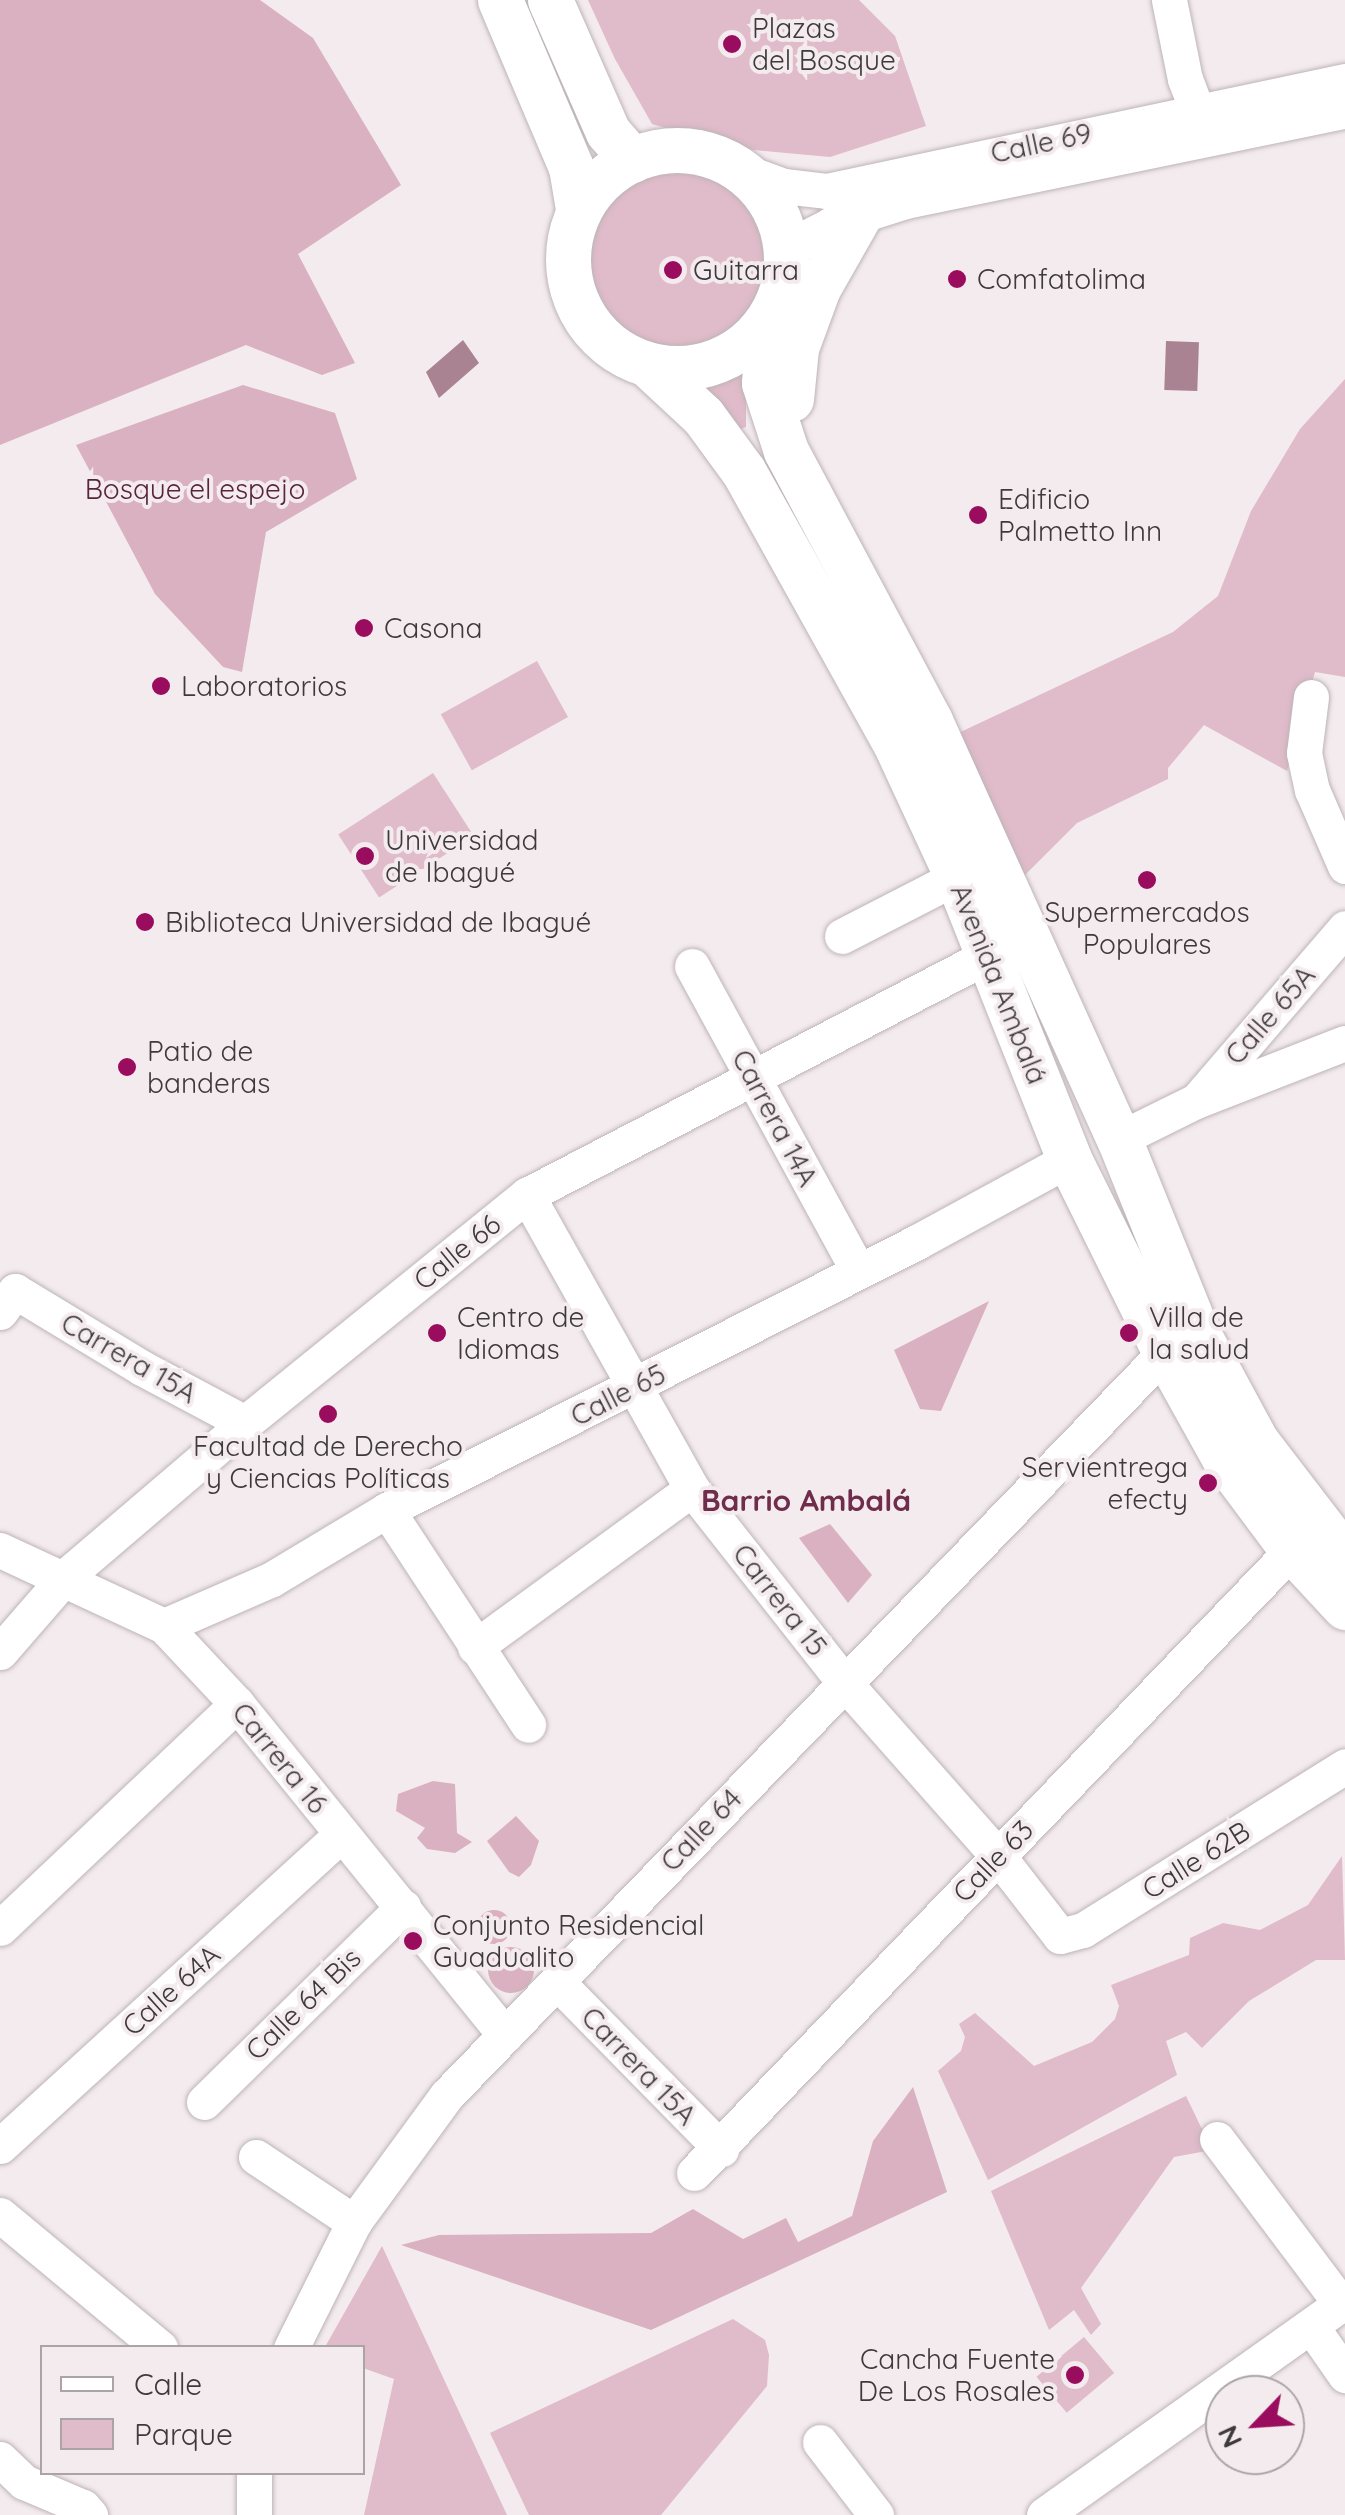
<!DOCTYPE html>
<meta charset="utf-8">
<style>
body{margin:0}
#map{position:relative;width:1345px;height:2515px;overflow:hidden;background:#f4ebee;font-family:Quicksand,sans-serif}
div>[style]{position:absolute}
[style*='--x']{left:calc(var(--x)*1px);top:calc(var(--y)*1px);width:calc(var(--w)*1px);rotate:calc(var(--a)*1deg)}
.green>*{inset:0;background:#e0bbc9;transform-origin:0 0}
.round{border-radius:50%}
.forest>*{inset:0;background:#dab1c0}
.water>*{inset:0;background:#a98391;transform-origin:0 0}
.roads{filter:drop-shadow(0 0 2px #bdb4b7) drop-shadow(0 0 2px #bdb4b7)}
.minor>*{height:35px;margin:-17.5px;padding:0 17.5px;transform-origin:17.5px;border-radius:17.5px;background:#fff}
.major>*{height:45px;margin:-22.5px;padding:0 22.5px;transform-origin:22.5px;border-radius:22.5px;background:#fff}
.major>.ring{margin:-22.5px;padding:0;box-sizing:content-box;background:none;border:45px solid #fff;border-radius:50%}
.dots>*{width:28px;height:28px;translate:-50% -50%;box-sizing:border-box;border:5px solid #f4ebee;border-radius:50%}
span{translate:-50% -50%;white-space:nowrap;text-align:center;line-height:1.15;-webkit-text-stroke:8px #f4ebee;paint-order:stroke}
.poi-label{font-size:28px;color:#3e3a3c}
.left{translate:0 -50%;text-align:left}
.right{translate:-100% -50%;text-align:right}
.street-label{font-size:28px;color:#3e3a3c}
.park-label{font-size:28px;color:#58253c}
.neighbourhood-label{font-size:30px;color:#6f2d4b;font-weight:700}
.legend{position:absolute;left:40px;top:2345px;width:325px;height:130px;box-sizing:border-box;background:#f4ebee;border:2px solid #aba4a7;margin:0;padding:12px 18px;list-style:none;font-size:30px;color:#3e3a3c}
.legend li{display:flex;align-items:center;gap:20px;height:50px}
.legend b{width:50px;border:2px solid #aba4a7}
.north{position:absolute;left:1205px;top:2375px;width:100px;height:100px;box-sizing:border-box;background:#f4ebee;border:2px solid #aba4a7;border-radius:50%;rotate:245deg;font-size:28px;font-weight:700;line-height:40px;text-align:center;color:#3e3a3c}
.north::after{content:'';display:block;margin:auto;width:35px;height:45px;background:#9a0d5e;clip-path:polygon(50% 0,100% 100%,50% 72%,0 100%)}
</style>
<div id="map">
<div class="green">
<div style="clip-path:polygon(588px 0,859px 0,895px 36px,926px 126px,830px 157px,733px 148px,652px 124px,615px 59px)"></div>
<div class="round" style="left:587px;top:167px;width:184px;height:184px"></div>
<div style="clip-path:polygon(746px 370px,746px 427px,729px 433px,685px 391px,718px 385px)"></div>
<div style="clip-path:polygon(1345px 379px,1345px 677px,1315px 672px,1287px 771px,1204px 725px,1168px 768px,1168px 779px,1077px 823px,1023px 877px,952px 736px,1173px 632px,1218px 596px,1251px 511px,1300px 429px)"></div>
<div style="left:537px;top:661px;width:64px;height:110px;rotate:61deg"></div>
<div style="left:433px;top:773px;width:75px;height:113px;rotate:57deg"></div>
<div style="clip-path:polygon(1342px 1856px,1345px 1960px,1316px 1960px,1249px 2001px,1202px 2048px,1186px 2032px,1166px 2041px,1177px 2075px,988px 2180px,938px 2071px,961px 2051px,965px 2037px,959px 2024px,975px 2013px,1034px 2066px,1092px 2042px,1115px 2019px,1119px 2006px,1111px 1985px,1189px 1955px,1190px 1938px,1223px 1923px,1260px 1930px,1308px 1905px)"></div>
<div style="clip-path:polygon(1186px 2096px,1212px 2150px,1174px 2157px,1081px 2288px,1101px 2324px,1091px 2335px,1074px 2310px,1049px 2330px,991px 2191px)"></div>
<div style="clip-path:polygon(382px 2246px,507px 2515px,364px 2515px,394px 2379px,363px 2368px,362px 2348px,325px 2347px)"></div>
<div style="clip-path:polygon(733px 2319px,765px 2340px,769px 2355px,767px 2386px,661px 2515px,529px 2515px,490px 2433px)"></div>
<div style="left:1084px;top:2337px;width:47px;height:62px;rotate:50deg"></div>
</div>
<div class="forest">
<div style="clip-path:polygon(0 0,260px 0,313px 38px,401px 185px,298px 254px,355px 363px,322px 375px,246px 345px,0 445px)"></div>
<div style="clip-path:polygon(243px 385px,335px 413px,357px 479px,266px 532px,242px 672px,223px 667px,155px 594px,76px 445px)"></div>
<div style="clip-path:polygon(989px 1301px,941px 1411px,920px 1409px,894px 1350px)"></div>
<div style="clip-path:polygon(830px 1524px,872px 1575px,848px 1603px,799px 1538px)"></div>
<div style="clip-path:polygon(433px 1781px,455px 1784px,457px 1833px,472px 1842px,455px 1853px,427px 1849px,417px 1838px,425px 1828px,396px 1811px,398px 1794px)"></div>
<div style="clip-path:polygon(516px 1816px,539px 1841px,531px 1865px,519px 1877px,509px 1872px,487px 1841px)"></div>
<div class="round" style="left:477px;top:1910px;width:34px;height:34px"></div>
<div class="round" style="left:488px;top:1947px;width:46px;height:46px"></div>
<div style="clip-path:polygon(913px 2087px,947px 2192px,651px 2330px,401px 2245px,439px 2235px,651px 2233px,693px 2209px,743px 2239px,786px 2218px,798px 2242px,852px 2216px,873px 2141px)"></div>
</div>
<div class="water">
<div style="clip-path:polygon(463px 340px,479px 363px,439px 398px,426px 372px)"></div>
<div style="left:1166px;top:341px;width:33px;height:49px;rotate:2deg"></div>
</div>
<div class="roads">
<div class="minor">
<div style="--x:1169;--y:0;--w:81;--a:78.6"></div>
<div style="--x:1185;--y:79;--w:53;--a:69.2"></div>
<div style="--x:740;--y:170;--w:47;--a:20"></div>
<div style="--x:784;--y:186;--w:42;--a:6.8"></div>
<div style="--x:826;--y:191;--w:531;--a:-11.97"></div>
<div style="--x:787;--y:255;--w:25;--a:-43"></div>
<div style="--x:805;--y:238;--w:28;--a:-27"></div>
<div style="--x:830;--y:225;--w:79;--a:-17.7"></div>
<div style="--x:905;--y:201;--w:449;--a:-11.6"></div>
<div style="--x:1311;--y:697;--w:56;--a:97.1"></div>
<div style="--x:1304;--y:753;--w:38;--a:78"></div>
<div style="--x:1312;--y:790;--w:83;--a:66.5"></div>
<div style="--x:842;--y:936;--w:129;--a:-27.2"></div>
<div style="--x:692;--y:966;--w:347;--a:61.4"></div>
<div style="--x:1199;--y:1098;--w:224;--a:-49.3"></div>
<div style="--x:1119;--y:1139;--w:86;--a:-26.3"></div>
<div style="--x:1196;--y:1101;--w:160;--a:-21.3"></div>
<div style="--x:527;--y:1195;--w:337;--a:60.7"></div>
<div style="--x:692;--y:1489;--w:244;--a:51.8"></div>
<div style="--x:843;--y:1681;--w:234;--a:48.5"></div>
<div style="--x:998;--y:1856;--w:101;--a:52.2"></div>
<div style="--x:1060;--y:1936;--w:24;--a:-15"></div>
<div style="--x:1083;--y:1930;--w:309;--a:-32"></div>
<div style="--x:0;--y:1312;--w:26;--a:-54"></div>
<div style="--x:15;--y:1291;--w:149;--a:31.2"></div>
<div style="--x:142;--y:1368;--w:117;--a:28.1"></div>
<div style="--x:387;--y:1510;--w:257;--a:56.7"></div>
<div style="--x:0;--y:1550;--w:181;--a:24.9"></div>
<div style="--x:164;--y:1626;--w:107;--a:46.9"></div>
<div style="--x:237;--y:1704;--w:426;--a:51"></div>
<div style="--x:164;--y:1626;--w:118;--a:-23.5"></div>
<div style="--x:272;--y:1579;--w:134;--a:-31"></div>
<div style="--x:387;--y:1510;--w:594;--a:-26.82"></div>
<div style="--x:917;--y:1242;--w:173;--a:-28.6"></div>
<div style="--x:475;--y:1647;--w:268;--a:-36.1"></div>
<div style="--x:0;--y:1652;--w:99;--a:-49.1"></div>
<div style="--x:65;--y:1577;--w:237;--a:-40.5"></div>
<div style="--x:245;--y:1423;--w:363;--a:-39"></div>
<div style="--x:527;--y:1195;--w:518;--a:-27.45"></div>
<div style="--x:0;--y:1928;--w:326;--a:-43.4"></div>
<div style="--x:558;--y:1983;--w:233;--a:45.5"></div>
<div style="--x:204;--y:2102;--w:279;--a:-44.4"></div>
<div style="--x:1217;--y:2139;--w:206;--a:53.1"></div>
<div style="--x:0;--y:2146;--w:463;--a:-42.4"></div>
<div style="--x:256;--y:2157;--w:118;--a:33.6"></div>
<div style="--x:694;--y:2173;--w:864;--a:-46.17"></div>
<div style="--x:0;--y:2215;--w:208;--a:39.7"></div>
<div style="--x:1311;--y:2326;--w:60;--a:55.2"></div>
<div style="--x:291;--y:2348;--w:141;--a:-63.4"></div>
<div style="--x:354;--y:2222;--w:157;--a:-53.8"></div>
<div style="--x:447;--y:2095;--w:1033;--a:-45.98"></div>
<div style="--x:1165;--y:1352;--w:22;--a:-58"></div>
<div style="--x:820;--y:2442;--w:92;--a:52.5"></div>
<div style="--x:0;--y:2459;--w:33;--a:44"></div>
<div style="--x:24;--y:2482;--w:64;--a:23"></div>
<div style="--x:83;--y:2507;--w:11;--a:49"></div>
<div style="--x:254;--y:2472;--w:43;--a:90"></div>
<div style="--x:1044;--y:2515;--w:369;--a:-35.4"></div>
</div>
<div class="major">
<div style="--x:500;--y:0;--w:181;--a:67"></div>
<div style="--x:571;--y:167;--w:43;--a:80.5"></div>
<div style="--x:550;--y:0;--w:144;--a:66.3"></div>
<div style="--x:608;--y:132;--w:37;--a:49"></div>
<div class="ring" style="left:568px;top:150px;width:173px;height:173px"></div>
<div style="--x:769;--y:319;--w:64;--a:94.5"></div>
<div style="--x:764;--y:383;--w:71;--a:72.1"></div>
<div style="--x:786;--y:451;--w:306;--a:61.9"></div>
<div style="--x:930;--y:721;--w:459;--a:65.7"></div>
<div style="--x:1119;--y:1139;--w:206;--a:68"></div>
<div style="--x:1196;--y:1330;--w:126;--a:61.6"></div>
<div style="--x:1256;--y:1441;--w:146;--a:52.5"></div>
<div style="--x:647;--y:364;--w:76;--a:42.9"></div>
<div style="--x:703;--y:416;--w:69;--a:53.8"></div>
<div style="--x:744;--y:472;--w:308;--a:60.9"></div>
<div style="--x:894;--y:741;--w:150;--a:65.1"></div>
<div style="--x:957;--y:877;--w:303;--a:68.3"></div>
<div style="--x:1069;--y:1159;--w:216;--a:63.6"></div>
<div style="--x:1165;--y:1352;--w:124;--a:60.9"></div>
<div style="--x:1225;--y:1460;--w:112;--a:53.3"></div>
<div style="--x:1292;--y:1550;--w:78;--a:47.1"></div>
<div style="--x:791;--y:399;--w:51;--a:-84.4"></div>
<div style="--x:796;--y:348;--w:64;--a:-69.9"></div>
<div style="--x:818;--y:288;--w:85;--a:-60.4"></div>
</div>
</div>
<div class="dots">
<div style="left:732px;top:44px;background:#9a0d5e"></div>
<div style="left:673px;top:270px;background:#9a0d5e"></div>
<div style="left:957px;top:279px;background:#9a0d5e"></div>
<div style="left:978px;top:515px;background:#9a0d5e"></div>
<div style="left:364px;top:628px;background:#9a0d5e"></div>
<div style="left:161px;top:686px;background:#9a0d5e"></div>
<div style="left:365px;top:856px;background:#9a0d5e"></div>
<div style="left:1147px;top:880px;background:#9a0d5e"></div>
<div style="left:145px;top:922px;background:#9a0d5e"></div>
<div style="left:127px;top:1067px;background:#9a0d5e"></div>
<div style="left:437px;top:1333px;background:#9a0d5e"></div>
<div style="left:1129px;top:1333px;background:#9a0d5e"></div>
<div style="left:328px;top:1414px;background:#9a0d5e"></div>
<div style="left:1208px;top:1483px;background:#9a0d5e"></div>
<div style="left:413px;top:1941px;background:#9a0d5e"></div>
<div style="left:1075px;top:2375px;background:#9a0d5e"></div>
</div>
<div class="poi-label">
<span class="left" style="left:752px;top:44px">Plazas<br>del Bosque</span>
<span class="left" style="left:693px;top:270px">Guitarra</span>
<span class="left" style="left:977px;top:279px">Comfatolima</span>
<span class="left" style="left:998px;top:515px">Edificio<br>Palmetto Inn</span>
<span class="left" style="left:384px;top:628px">Casona</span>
<span class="left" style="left:181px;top:686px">Laboratorios</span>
<span class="left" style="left:385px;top:856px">Universidad<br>de Ibagué</span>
<span style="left:1147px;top:928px">Supermercados<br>Populares</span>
<span class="left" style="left:165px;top:922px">Biblioteca Universidad de Ibagué</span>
<span class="left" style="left:147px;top:1067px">Patio de<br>banderas</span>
<span class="left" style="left:457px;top:1333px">Centro de<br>Idiomas</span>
<span class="left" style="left:1149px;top:1333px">Villa de<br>la salud</span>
<span style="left:328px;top:1462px">Facultad de Derecho<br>y Ciencias Políticas</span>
<span class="right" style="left:1188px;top:1483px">Servientrega<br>efecty</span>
<span class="left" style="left:433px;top:1941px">Conjunto Residencial<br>Guadualito</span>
<span class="right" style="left:1055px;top:2375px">Cancha Fuente<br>De Los Rosales</span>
</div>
<div class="street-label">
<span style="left:1041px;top:143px;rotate:-12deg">Calle 69</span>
<span style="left:999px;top:984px;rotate:68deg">Avenida Ambalá</span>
<span style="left:1270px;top:1015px;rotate:-49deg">Calle 65A</span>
<span style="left:775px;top:1118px;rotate:62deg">Carrera 14A</span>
<span style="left:457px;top:1252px;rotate:-39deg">Calle 66</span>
<span style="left:129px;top:1358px;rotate:30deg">Carrera 15A</span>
<span style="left:618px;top:1395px;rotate:-27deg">Calle 65</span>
<span style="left:780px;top:1600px;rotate:52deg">Carrera 15</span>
<span style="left:280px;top:1758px;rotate:51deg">Carrera 16</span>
<span style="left:701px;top:1830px;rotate:-46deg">Calle 64</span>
<span style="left:1196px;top:1860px;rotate:-32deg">Calle 62B</span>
<span style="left:993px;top:1861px;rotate:-46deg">Calle 63</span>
<span style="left:171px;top:1990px;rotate:-42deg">Calle 64A</span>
<span style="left:303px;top:2004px;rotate:-44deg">Calle 64 Bis</span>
<span style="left:639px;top:2066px;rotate:46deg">Carrera 15A</span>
</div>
<div class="park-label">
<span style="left:195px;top:489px">Bosque el espejo</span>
</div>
<div class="neighbourhood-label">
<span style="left:806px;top:1500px">Barrio Ambalá</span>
</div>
<ul class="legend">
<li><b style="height:12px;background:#fff"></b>Calle</li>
<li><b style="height:28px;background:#e0bbc9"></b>Parque</li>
</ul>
<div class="north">N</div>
</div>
